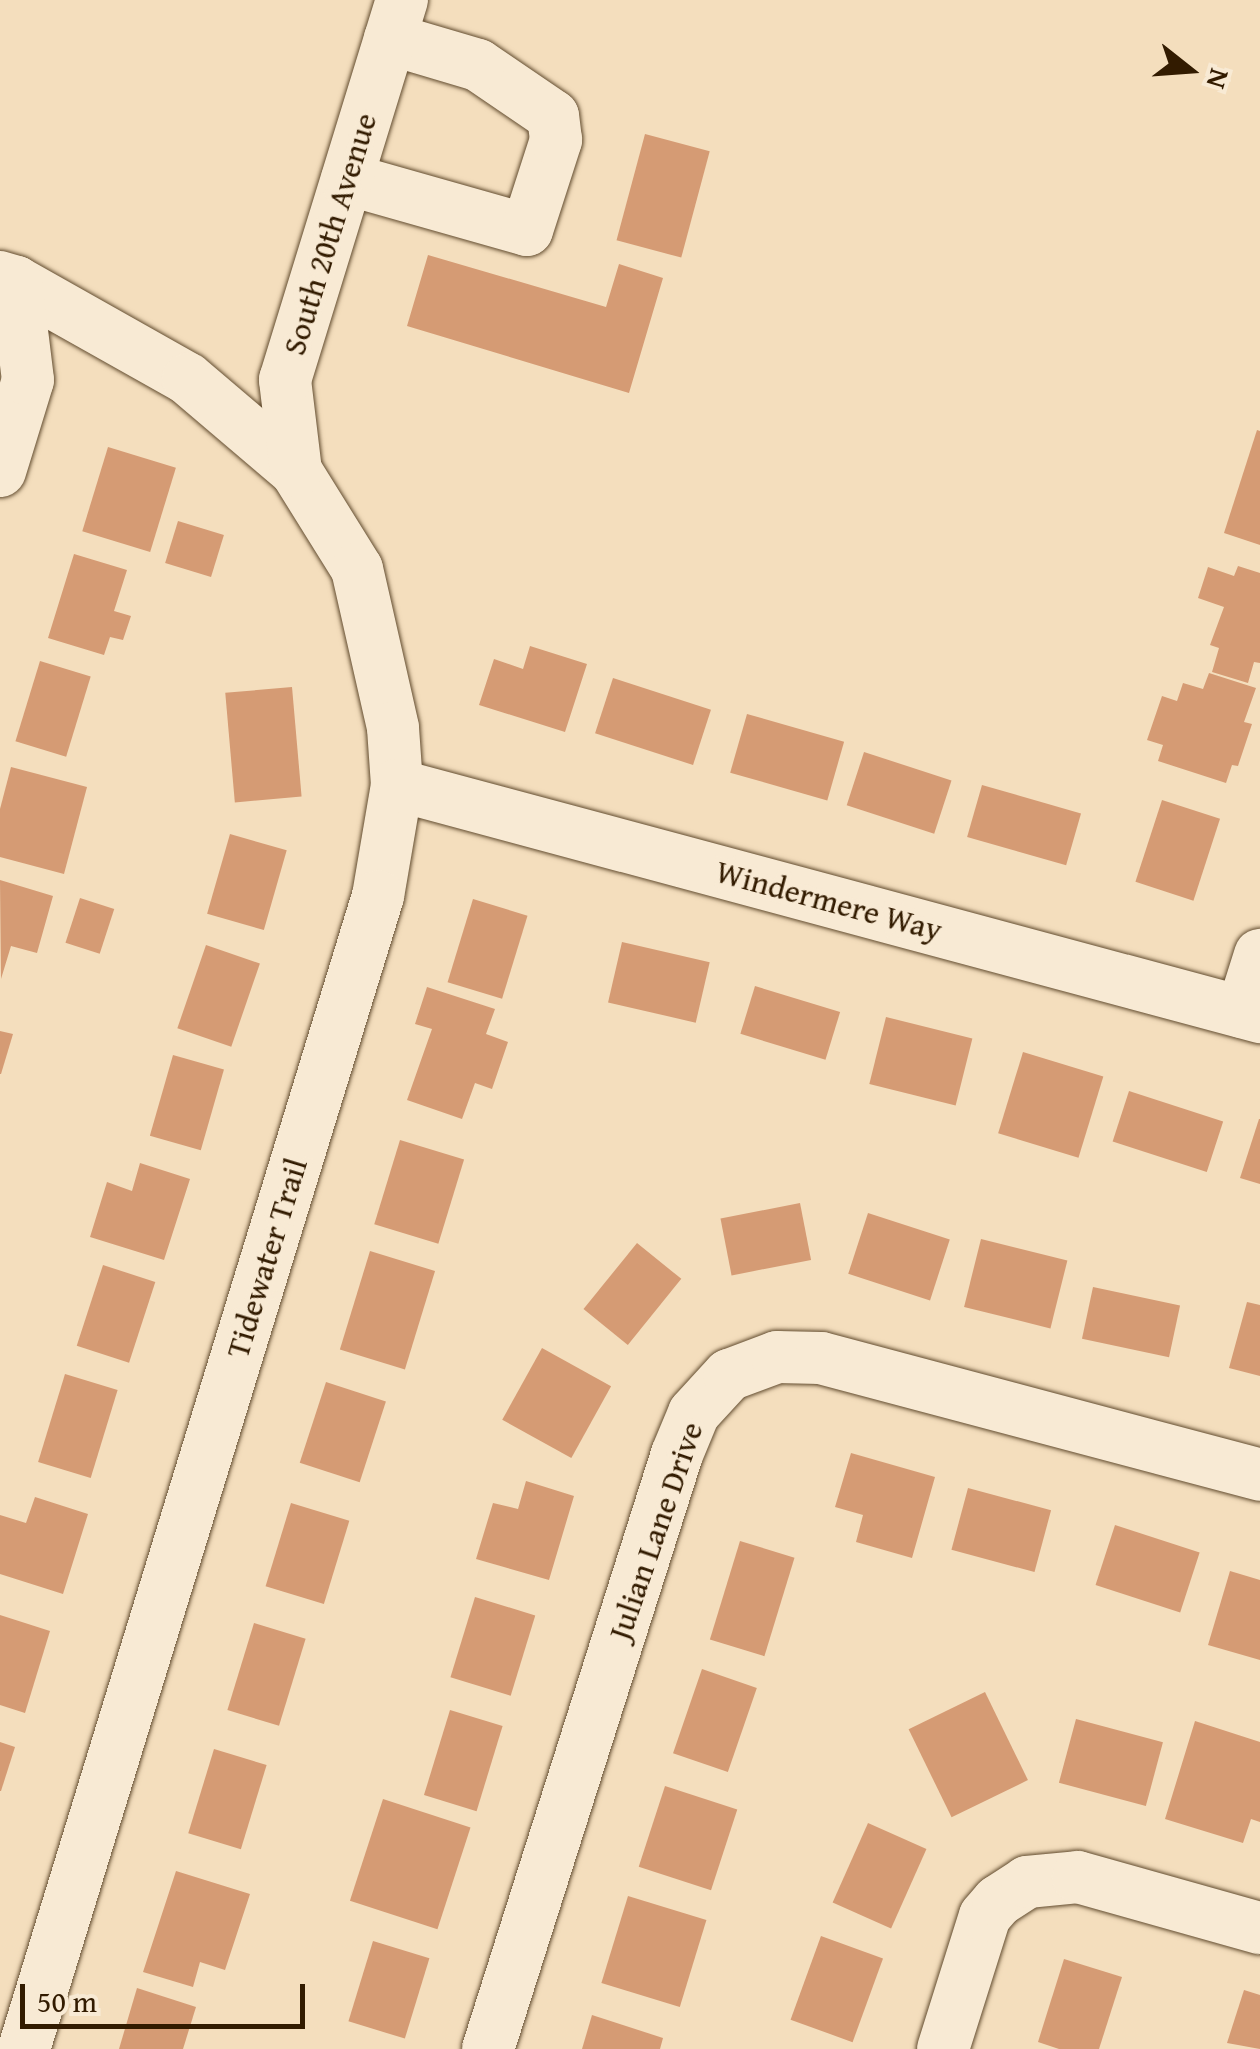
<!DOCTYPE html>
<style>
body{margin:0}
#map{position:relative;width:1260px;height:2049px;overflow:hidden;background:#f4debd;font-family:"Gentium Book Plus",serif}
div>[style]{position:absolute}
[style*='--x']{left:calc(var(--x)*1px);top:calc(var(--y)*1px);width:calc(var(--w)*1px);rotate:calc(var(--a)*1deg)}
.building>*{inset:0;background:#d59b74;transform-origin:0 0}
.roads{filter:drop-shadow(0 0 2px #624c2f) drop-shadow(0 0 2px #624c2f)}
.minor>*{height:52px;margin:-26px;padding:0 26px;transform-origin:26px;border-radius:26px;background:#f8ead4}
span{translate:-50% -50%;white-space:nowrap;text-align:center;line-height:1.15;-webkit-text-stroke:10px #f8ead4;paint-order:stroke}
.street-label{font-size:32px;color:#321b00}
.north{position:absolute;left:1140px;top:20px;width:100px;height:100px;-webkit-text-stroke:8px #f8ead4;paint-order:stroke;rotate:107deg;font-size:28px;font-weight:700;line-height:40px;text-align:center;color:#321b00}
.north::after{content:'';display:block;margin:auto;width:35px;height:45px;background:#321b00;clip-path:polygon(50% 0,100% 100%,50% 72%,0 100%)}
.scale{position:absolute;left:20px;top:1984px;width:285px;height:45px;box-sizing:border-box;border:5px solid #321b00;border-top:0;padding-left:12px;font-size:30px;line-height:35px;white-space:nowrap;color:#321b00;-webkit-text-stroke:8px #f8ead4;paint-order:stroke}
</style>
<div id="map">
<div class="building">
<div style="left:645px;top:134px;width:67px;height:110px;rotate:15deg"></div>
<div style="clip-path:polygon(428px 255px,606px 307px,619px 264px,663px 278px,629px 393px,407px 326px)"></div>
<div style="clip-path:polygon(1257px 430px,1260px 431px,1260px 545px,1224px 533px)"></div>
<div style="left:108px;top:447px;width:71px;height:88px;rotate:17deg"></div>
<div style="left:178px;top:521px;width:48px;height:44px;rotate:17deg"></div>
<div style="clip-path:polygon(74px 554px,127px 570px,114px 611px,131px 616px,123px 640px,110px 637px,104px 655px,48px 638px)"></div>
<div style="clip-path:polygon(1238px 566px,1260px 573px,1260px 663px,1254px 662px,1248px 683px,1212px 672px,1219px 648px,1210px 645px,1224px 607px,1198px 598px,1208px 567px,1234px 576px)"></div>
<div style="clip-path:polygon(530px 646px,587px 664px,565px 732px,479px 705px,494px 659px,523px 669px)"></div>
<div style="left:40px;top:661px;width:53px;height:84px;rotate:17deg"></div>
<div style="clip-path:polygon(1209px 673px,1256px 688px,1244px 722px,1252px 724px,1238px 766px,1232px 765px,1226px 783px,1158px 761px,1163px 745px,1147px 740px,1162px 696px,1177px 701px,1183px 683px,1203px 689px)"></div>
<div style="left:613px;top:678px;width:103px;height:58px;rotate:18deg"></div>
<div style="left:292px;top:687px;width:110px;height:67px;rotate:85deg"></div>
<div style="left:747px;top:714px;width:101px;height:61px;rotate:16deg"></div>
<div style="left:864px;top:752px;width:92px;height:56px;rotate:18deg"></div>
<div style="clip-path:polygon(11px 767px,87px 787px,64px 874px,0 857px,0 809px)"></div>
<div style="left:982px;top:785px;width:103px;height:54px;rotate:16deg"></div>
<div style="left:1162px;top:800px;width:61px;height:86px;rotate:18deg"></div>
<div style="left:230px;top:834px;width:59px;height:83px;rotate:16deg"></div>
<div style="clip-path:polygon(0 880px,53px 896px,37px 953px,11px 946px,1px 979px)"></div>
<div style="left:80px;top:898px;width:36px;height:47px;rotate:18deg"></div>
<div style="left:473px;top:899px;width:57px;height:87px;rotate:17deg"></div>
<div style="left:622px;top:942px;width:90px;height:62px;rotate:13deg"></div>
<div style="left:206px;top:945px;width:57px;height:88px;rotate:19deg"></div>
<div style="left:755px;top:986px;width:89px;height:50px;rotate:17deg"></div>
<div style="clip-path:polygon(427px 987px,495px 1009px,486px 1034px,508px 1042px,492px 1089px,475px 1083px,462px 1119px,407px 1100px,432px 1029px,415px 1024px)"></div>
<div style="left:886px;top:1017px;width:89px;height:69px;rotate:14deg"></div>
<div style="clip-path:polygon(0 1031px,13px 1034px,1px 1074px,0 1074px)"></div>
<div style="left:1023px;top:1052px;width:84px;height:85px;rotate:17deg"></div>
<div style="left:173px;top:1055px;width:53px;height:84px;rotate:16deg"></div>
<div style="left:1129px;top:1091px;width:99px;height:53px;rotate:18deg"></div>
<div style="clip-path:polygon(1259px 1119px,1260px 1119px,1260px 1184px,1240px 1178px)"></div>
<div style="left:400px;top:1140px;width:67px;height:88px;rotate:17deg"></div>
<div style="clip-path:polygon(140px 1163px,190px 1179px,164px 1260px,90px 1237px,107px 1182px,132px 1191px)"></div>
<div style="left:800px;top:1203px;width:58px;height:81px;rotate:79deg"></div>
<div style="left:868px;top:1213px;width:86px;height:64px;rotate:18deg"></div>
<div style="left:981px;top:1239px;width:89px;height:70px;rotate:14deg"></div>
<div style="left:637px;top:1243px;width:57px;height:85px;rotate:39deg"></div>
<div style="left:370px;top:1251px;width:68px;height:103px;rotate:17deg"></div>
<div style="left:103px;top:1265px;width:55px;height:85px;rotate:18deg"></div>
<div style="left:1093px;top:1287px;width:89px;height:53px;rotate:12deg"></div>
<div style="clip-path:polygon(1247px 1302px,1260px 1305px,1260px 1376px,1229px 1368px)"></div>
<div style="left:542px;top:1348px;width:79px;height:82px;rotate:29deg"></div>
<div style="left:65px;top:1374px;width:55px;height:92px;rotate:17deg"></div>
<div style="left:326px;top:1382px;width:63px;height:85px;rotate:18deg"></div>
<div style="clip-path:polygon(851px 1453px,935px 1477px,912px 1558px,856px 1542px,863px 1515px,835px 1507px)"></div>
<div style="clip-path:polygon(526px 1481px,574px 1496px,549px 1580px,476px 1559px,493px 1503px,518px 1509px)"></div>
<div style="left:968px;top:1488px;width:86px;height:64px;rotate:15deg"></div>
<div style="clip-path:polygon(35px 1497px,88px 1514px,63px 1594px,0 1574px,0 1515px,26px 1523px)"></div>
<div style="left:291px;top:1503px;width:61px;height:87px;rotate:17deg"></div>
<div style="left:1115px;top:1525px;width:89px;height:63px;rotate:18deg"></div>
<div style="left:740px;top:1541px;width:57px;height:103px;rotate:17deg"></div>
<div style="clip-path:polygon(1230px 1571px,1260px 1580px,1260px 1660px,1208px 1645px)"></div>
<div style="left:475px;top:1597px;width:63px;height:84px;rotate:17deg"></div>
<div style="clip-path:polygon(0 1615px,50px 1631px,25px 1713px,0 1705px)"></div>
<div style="left:254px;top:1623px;width:54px;height:91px;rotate:17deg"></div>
<div style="left:702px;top:1669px;width:58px;height:89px;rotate:19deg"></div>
<div style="left:985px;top:1692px;width:98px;height:85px;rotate:64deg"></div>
<div style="left:450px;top:1710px;width:55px;height:89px;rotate:17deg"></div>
<div style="left:1076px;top:1719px;width:90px;height:66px;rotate:15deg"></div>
<div style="clip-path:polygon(1195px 1721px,1260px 1742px,1260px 1822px,1251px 1819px,1243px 1843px,1165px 1819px)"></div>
<div style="clip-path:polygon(0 1742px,15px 1747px,1px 1791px,0 1791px)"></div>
<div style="left:214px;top:1749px;width:55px;height:88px;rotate:17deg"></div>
<div style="left:665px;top:1786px;width:76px;height:85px;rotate:18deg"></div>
<div style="left:383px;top:1799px;width:92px;height:107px;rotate:18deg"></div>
<div style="left:868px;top:1823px;width:64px;height:87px;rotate:24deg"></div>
<div style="clip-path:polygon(176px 1871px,250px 1894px,225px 1970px,200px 1962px,193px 1987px,143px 1972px)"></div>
<div style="left:628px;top:1896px;width:82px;height:91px;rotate:17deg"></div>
<div style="left:821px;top:1936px;width:66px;height:89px;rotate:20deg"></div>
<div style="left:373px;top:1941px;width:59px;height:84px;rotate:17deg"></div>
<div style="clip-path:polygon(1064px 1959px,1122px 1977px,1099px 2049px,1059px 2049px,1038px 2042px)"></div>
<div style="clip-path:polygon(137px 1988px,196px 2007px,183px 2049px,119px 2049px)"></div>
<div style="clip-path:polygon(1244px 1990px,1260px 1995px,1260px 2049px,1227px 2043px)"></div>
<div style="clip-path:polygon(592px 2015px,663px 2038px,660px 2049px,582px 2049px)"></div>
</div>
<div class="roads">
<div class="minor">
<div style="--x:347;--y:179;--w:187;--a:15.8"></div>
<div style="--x:527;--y:230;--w:95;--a:-72.1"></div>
<div style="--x:556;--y:140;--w:24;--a:-97"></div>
<div style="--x:553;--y:116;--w:91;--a:-145.8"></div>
<div style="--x:478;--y:65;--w:92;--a:-163.5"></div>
<div style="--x:0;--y:277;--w:17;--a:17"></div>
<div style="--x:16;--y:282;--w:197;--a:29.4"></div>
<div style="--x:188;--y:379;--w:142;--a:40.4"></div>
<div style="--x:296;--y:471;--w:115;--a:58.1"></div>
<div style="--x:357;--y:569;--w:163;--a:77.2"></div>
<div style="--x:393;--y:728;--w:57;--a:86"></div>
<div style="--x:397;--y:785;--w:113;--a:99.7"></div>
<div style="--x:378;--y:896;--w:1206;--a:107.07"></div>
<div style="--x:0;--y:471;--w:95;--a:-72.9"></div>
<div style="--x:28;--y:380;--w:99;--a:-97"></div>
<div style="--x:296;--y:471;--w:92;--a:-96.9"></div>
<div style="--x:285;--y:380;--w:398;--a:-72.9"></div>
<div style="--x:397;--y:785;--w:894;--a:15.05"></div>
<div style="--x:1242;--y:1012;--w:60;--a:-72.5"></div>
<div style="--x:488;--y:2049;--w:624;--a:-72.38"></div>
<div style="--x:677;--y:1454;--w:44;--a:-67.5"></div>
<div style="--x:694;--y:1413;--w:52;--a:-47.4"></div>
<div style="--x:729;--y:1375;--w:51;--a:-20.6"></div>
<div style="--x:777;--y:1357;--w:44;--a:1.3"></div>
<div style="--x:821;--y:1358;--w:454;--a:14.9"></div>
<div style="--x:943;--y:2049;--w:139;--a:-72.5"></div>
<div style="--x:985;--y:1916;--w:20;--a:-49"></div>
<div style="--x:998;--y:1901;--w:35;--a:-33"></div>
<div style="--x:1027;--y:1882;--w:51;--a:-5.6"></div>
<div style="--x:1078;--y:1877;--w:189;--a:15.7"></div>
</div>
</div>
<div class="street-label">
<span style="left:330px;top:234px;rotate:-73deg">South 20th Avenue</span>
<span style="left:829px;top:901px;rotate:15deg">Windermere Way</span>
<span style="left:267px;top:1258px;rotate:-73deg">Tidewater Trail</span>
<span style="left:656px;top:1531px;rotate:-71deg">Julian Lane Drive</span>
</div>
<div class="north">N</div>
<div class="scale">50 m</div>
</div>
